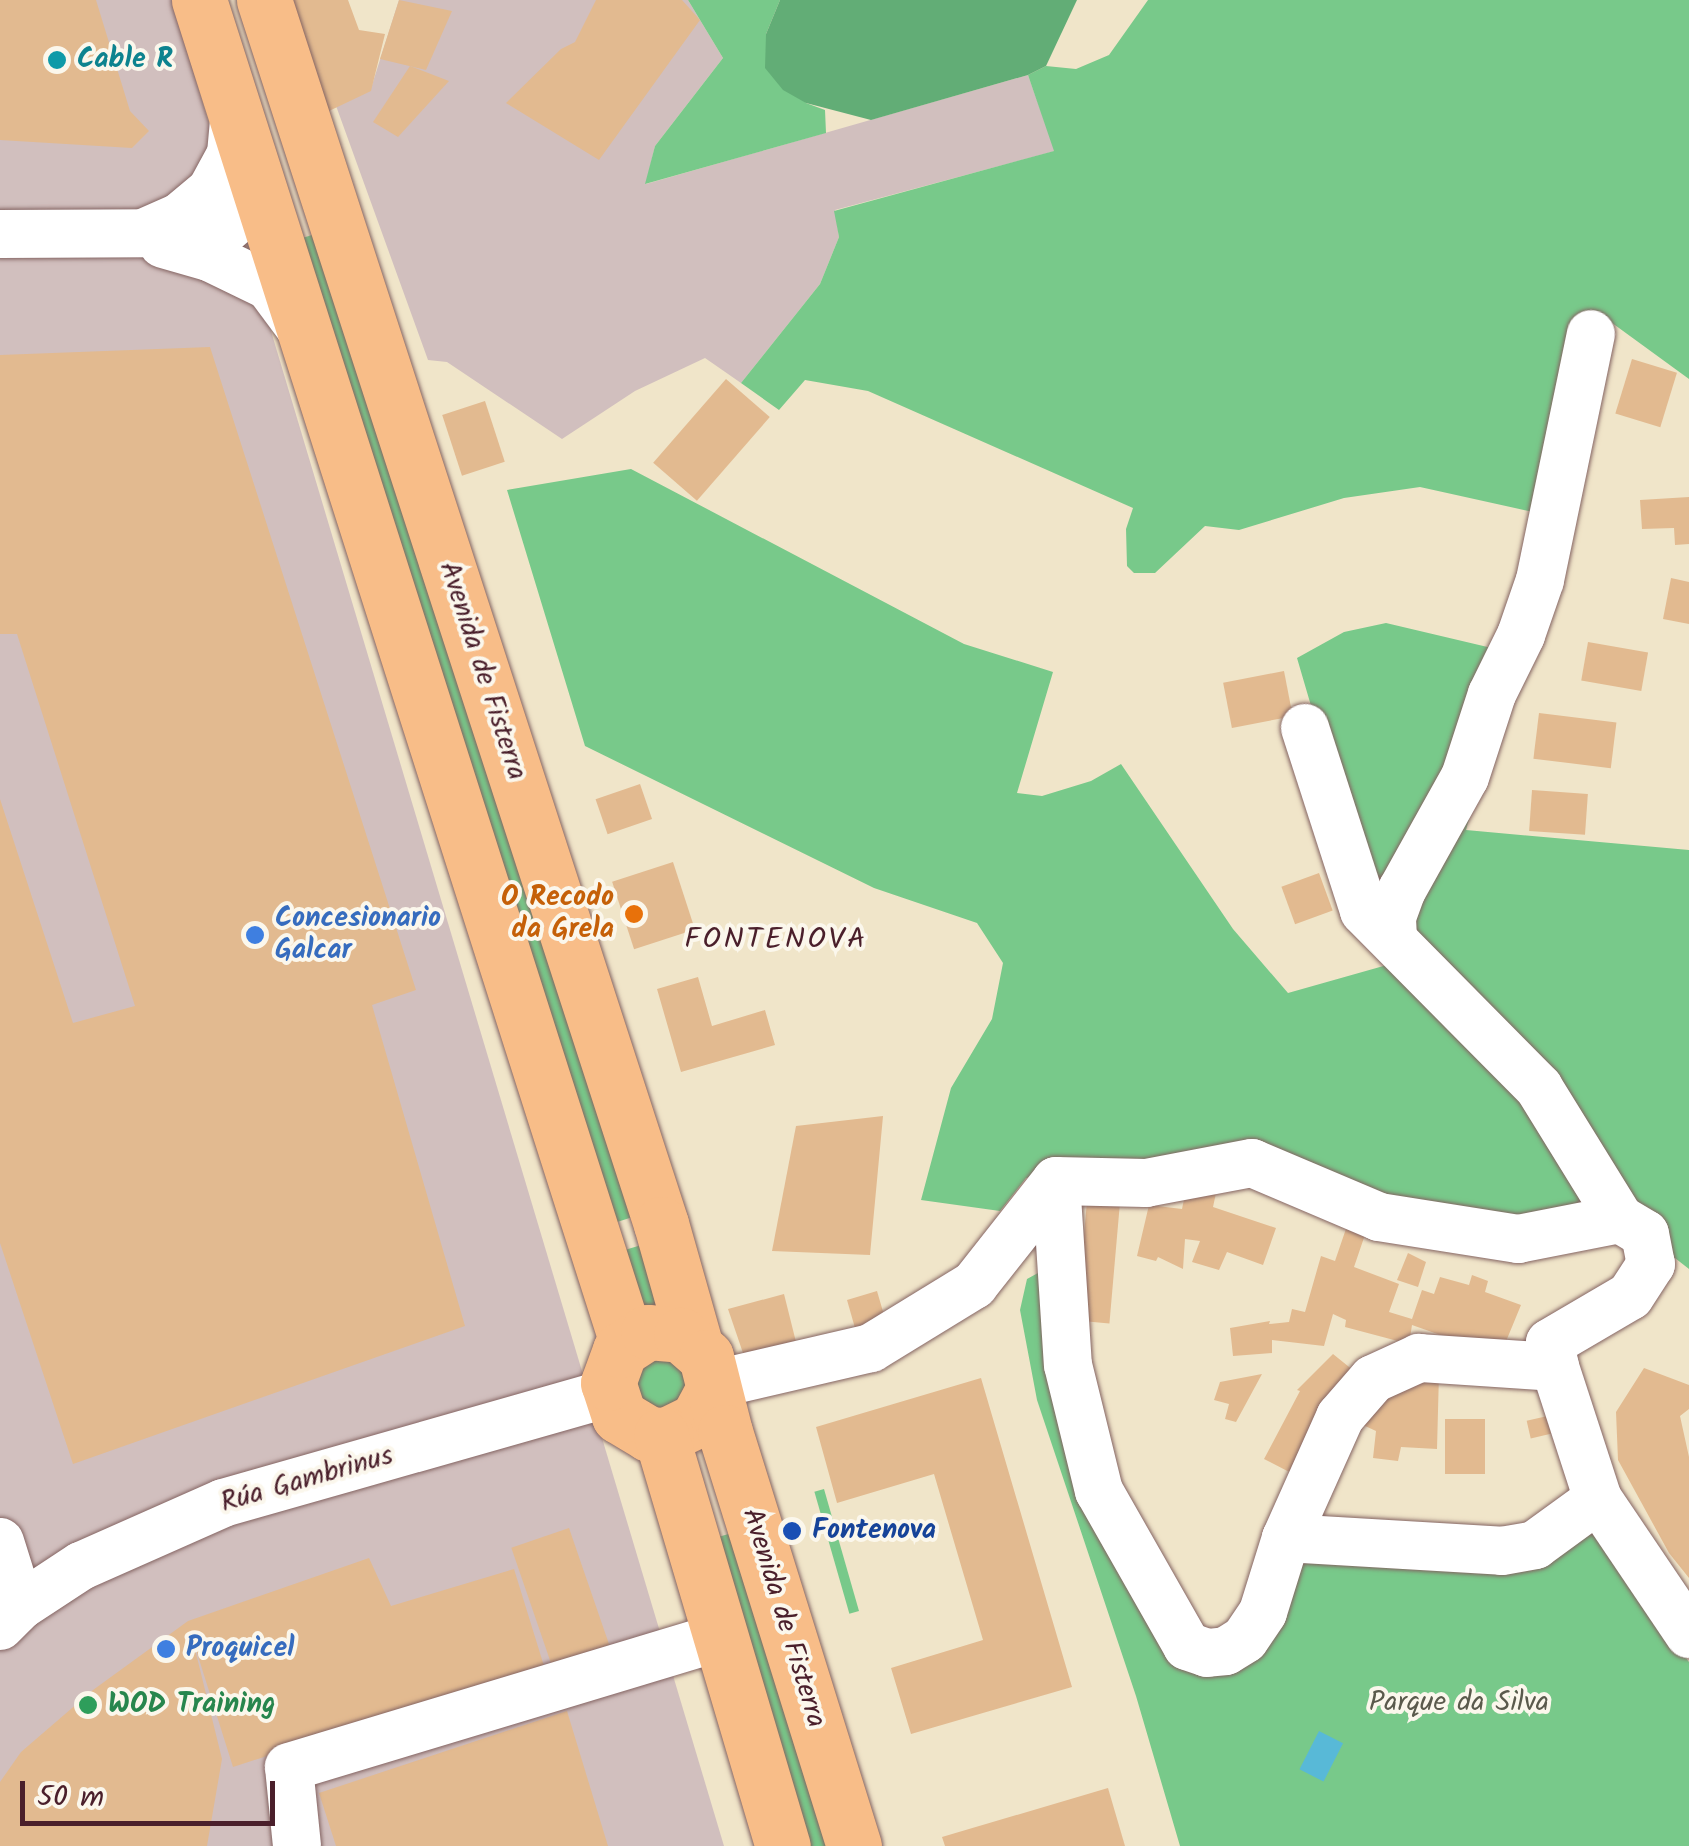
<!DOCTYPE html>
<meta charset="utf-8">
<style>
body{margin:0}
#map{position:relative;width:1689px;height:1846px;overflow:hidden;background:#f0e5c9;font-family:Kalam,sans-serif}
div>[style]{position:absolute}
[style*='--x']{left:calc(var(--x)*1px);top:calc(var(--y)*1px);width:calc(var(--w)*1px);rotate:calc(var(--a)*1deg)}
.industrial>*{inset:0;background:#d1bfbe}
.green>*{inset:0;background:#78c98a;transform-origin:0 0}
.forest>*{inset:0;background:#62ad76}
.water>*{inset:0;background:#58b9d7;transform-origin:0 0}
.building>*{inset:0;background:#e2ba90;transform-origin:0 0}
.roads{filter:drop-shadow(0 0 2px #846462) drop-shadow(0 0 2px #846462)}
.minor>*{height:48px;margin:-24px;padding:0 24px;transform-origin:24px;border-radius:24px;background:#fff}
.major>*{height:55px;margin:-27.5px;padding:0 27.5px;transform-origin:27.5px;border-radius:27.5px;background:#f8bd88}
.dots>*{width:28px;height:28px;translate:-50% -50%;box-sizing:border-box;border:5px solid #fbf7ec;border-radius:50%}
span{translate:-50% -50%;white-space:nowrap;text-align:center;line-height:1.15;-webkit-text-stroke:8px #fbf7ec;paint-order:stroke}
.culture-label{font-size:28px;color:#0d838f;font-weight:700}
.left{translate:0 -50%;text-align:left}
.street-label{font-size:28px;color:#4a1f2b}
.food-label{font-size:28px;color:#c56008;font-weight:700}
.right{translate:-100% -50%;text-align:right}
.shop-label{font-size:28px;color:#366cbe;font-weight:700}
.transit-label{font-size:28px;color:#164399;font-weight:700}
.park-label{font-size:28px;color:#5a5a4c}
.leisure-label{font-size:28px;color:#27864d;font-weight:700}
.neighbourhood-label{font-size:30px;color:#4a1f2b;letter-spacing:2.5px}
.scale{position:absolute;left:20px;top:1781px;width:255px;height:45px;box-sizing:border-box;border:5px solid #4a1f2b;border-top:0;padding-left:12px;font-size:30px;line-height:35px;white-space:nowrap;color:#4a1f2b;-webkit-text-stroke:8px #fbf7ec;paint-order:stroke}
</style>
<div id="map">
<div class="industrial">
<div style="clip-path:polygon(0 0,172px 0,724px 1846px,0 1846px)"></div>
<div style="clip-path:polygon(399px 0,688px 0,723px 58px,655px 146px,646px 184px,1028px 75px,1055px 151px,835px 210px,839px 237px,820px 284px,741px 383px,705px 358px,635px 391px,562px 439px,447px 362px,428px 360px,335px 103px,372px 85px)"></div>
</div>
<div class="green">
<div style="clip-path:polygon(688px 0,780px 0,766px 34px,806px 103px,825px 110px,826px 133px,645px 184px,655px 146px,723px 58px)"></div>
<div style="clip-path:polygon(1148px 0,1689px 0,1689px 379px,1608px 320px,1466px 830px,1689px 850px,1689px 1269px,1666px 1251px,1491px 1225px,1386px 1202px,1088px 1163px,1026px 1178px,1000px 1211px,921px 1200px,951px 1088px,992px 1019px,1003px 963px,977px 923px,874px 888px,585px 746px,507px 490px,631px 469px,964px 644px,1053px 672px,1017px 793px,1042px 796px,1091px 781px,1121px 764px,1233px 929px,1288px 993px,1387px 965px,1297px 658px,1344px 632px,1386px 623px,1496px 649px,1542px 514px,1420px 487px,1344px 498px,1239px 530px,1205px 526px,1155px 573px,1134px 573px,1127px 566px,1126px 529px,1133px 508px,868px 391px,805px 380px,779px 410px,741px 383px,820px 284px,839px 237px,834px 211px,1054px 151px,1028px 75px,1046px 66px,1076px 69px,1109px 55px)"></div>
<div style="left:318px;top:233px;width:1033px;height:34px;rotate:72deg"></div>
<div style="left:648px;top:1243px;width:71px;height:26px;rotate:73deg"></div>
<div style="clip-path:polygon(1049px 1267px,1065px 1386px,1209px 1663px,1291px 1560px,1587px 1526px,1689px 1662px,1689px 1846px,1180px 1846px,1136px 1696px,1037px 1400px,1020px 1310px,1027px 1279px)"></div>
<div style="clip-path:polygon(658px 1344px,698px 1383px,656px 1419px,624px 1375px)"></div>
<div style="left:824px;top:1489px;width:127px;height:10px;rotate:74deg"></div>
<div style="left:735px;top:1532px;width:328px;height:26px;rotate:73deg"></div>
</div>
<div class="forest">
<div style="clip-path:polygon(780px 0,1077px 0,1046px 66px,1028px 75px,871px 120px,806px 103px,783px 90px,765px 68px,766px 34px)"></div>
</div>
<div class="water">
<div style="left:1319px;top:1731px;width:27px;height:43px;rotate:27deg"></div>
</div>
<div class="building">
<div style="clip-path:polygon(0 0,96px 0,130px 111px,149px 131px,132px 148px,0 140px)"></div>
<div style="clip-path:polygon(288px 0,348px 0,359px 30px,385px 34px,371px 91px,329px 111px)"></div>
<div style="clip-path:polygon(399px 0,452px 11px,426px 70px,380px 59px)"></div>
<div style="clip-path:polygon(596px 0,682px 0,700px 20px,599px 160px,506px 103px,561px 49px,575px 42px)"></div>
<div style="clip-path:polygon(410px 66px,449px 81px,398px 137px,373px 122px)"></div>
<div style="clip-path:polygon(210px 347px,416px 990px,372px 1005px,465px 1326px,73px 1464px,0 1243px,0 799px,73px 1023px,135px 1006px,17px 634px,0 634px,0 355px)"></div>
<div style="left:1632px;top:359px;width:47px;height:57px;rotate:17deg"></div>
<div style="left:726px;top:379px;width:58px;height:111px;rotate:41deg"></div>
<div style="left:485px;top:401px;width:64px;height:45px;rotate:72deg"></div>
<div style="clip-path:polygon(1689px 497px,1689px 544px,1675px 545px,1674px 528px,1642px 529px,1640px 500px)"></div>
<div style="clip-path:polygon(1671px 578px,1689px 582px,1689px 624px,1663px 619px)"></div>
<div style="left:1588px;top:642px;width:61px;height:39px;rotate:10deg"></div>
<div style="left:1284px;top:671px;width:46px;height:62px;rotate:79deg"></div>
<div style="left:1539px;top:713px;width:78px;height:46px;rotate:7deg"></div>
<div style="left:640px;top:784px;width:37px;height:47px;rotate:71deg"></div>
<div style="left:1532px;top:790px;width:56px;height:41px;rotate:4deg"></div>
<div style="left:673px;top:862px;width:71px;height:64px;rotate:72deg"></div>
<div style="left:1319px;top:873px;width:40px;height:40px;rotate:70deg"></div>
<div style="clip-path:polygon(698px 977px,712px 1026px,765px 1010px,775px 1045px,681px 1072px,657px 989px)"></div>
<div style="clip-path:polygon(883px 1116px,870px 1255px,772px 1251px,796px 1126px)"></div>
<div style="clip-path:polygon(1186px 1190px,1216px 1193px,1213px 1207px,1276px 1228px,1263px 1265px,1227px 1252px,1219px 1270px,1192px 1262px,1200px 1241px,1185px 1239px,1183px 1269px,1158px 1257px,1156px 1261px,1137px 1256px,1149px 1205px,1182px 1209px)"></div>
<div style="left:1087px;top:1201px;width:33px;height:120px;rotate:5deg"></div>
<div style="clip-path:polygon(1350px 1217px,1369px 1223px,1354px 1267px,1399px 1284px,1389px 1312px,1412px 1319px,1422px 1290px,1434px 1294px,1440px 1277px,1469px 1285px,1472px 1275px,1488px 1281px,1485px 1292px,1521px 1305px,1500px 1356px,1412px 1325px,1409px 1344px,1345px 1327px,1346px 1320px,1333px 1314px,1324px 1346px,1272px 1340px,1272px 1353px,1233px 1356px,1230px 1328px,1270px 1321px,1269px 1324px,1289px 1322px,1292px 1309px,1305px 1312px,1321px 1256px,1335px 1261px)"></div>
<div style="clip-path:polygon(1408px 1253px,1426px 1262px,1418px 1287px,1397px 1280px)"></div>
<div style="clip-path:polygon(877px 1291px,884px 1315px,855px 1328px,847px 1300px)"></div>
<div style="clip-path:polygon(784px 1294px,800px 1358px,744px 1356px,728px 1309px)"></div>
<div style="clip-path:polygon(1333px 1354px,1364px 1379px,1299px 1477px,1264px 1459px,1300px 1391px,1297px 1390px)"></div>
<div style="clip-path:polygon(1644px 1368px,1689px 1385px,1689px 1409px,1680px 1416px,1689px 1457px,1689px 1578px,1669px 1553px,1618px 1460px,1616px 1412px)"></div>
<div style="clip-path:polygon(1439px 1373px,1437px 1449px,1401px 1447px,1398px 1461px,1373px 1458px,1376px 1431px,1363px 1425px,1366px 1402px)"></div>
<div style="clip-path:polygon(1262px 1374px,1236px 1422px,1225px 1419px,1229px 1404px,1214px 1400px,1220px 1382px)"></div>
<div style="clip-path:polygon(981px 1378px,1072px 1687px,911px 1734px,891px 1668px,983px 1640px,934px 1474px,837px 1503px,816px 1427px)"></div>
<div style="left:1552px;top:1415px;width:18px;height:26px;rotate:77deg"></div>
<div style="left:1445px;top:1419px;width:40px;height:55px"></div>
<div style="left:569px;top:1528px;width:137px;height:61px;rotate:71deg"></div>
<div style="clip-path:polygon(369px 1558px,391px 1606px,514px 1569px,544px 1666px,233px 1767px,192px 1637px,222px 1759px,207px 1846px,0 1846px,0 1782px,21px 1752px,93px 1690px,188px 1621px)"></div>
<div style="clip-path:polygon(567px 1711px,608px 1846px,336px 1846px,319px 1793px)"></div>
<div style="clip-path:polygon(1108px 1788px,1125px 1846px,945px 1846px,942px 1837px)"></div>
</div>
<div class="roads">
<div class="minor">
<div style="--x:148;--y:231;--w:36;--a:-24"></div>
<div style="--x:181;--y:216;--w:39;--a:-40"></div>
<div style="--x:211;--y:191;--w:42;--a:-61.6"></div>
<div style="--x:231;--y:154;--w:44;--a:-84.8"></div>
<div style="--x:0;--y:234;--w:201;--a:-0.3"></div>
<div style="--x:201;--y:233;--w:26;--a:-11"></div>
<div style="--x:227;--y:228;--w:25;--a:-40"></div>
<div style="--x:246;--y:212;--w:31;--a:-65"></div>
<div style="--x:163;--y:244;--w:48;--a:15.8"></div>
<div style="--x:209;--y:257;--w:67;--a:25.8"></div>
<div style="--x:269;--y:286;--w:54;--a:53.3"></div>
<div style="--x:1305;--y:728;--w:192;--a:72.1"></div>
<div style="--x:1364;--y:911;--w:249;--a:45.3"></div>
<div style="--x:1539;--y:1088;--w:154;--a:58.3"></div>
<div style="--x:1620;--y:1219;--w:29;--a:31"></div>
<div style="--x:1645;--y:1234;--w:31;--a:79"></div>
<div style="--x:1651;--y:1264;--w:38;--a:123"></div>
<div style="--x:1630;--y:1296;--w:93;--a:149.6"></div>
<div style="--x:1550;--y:1343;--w:25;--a:78"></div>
<div style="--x:1393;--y:938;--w:21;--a:-93"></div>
<div style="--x:1392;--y:917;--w:29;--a:-70"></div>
<div style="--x:1402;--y:890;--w:129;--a:-60.9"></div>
<div style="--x:1465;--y:777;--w:87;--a:-72"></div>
<div style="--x:1492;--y:694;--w:66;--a:-63.8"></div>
<div style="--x:1521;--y:635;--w:58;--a:-70.9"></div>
<div style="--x:1540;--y:580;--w:251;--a:-78.3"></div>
<div style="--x:1056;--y:1181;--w:184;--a:86.3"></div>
<div style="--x:1068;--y:1365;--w:130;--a:76.2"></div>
<div style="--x:1099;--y:1491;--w:178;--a:60.4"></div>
<div style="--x:1187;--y:1646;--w:21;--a:19"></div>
<div style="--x:1207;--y:1653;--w:19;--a:-6"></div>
<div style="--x:1226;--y:1651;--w:22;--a:-32"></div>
<div style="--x:1245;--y:1639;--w:32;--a:-56"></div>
<div style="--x:1263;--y:1612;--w:77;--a:-72.7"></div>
<div style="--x:1286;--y:1538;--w:133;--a:-65.9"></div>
<div style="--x:1340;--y:1417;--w:50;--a:-49"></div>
<div style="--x:1373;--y:1379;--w:51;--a:-24.5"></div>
<div style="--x:1419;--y:1358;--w:136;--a:3.8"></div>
<div style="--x:1555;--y:1367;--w:139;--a:72"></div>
<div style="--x:1598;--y:1499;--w:163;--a:56"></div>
<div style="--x:712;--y:1385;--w:163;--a:-13.1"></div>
<div style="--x:871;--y:1348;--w:121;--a:-31.5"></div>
<div style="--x:974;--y:1285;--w:132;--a:-51.7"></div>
<div style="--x:1056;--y:1181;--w:90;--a:1.3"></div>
<div style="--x:1146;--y:1183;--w:108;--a:-10.7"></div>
<div style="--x:1252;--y:1163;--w:138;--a:23"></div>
<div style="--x:1379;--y:1217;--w:141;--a:9"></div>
<div style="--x:1518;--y:1239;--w:104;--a:-11.1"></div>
<div style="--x:1286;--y:1538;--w:216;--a:3.4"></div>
<div style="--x:1502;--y:1551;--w:34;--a:-10"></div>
<div style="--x:1535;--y:1545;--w:78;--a:-36.1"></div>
<div style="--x:0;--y:1542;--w:67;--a:72.6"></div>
<div style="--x:0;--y:1626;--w:28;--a:-45"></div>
<div style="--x:20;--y:1606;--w:73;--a:-33.3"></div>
<div style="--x:81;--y:1566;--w:155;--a:-23.9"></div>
<div style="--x:223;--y:1503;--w:402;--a:-15.9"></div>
<div style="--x:297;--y:1846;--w:79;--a:-95.8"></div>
<div style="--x:289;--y:1767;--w:449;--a:-16.8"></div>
</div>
<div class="major">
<div style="--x:199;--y:0;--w:1410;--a:72.32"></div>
<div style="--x:264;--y:0;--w:1287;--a:72.03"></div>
<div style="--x:661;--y:1224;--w:125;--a:74.2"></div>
<div style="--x:713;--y:1390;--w:34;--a:118"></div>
<div style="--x:697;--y:1420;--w:34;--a:154"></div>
<div style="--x:666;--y:1435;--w:17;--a:-177"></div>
<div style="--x:649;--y:1434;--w:35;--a:-149"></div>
<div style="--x:619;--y:1416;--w:35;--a:-108"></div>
<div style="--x:608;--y:1383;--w:35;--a:-70"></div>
<div style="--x:620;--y:1350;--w:33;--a:-33"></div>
<div style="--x:648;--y:1332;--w:33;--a:5"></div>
<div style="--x:681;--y:1335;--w:33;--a:41"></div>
<div style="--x:706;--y:1357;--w:77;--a:75.8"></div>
<div style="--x:725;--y:1432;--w:434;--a:72.7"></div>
<div style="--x:661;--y:1435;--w:429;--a:73.5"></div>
</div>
</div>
<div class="dots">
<div style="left:57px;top:60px;background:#0f9aa8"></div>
<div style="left:634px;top:914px;background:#e8710a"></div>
<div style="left:255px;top:935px;background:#3f7fe0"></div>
<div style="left:792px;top:1531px;background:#1a4fb4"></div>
<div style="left:166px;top:1649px;background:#3f7fe0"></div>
<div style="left:88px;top:1705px;background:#2e9e5b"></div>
</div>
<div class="culture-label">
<span class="left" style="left:77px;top:60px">Cable R</span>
</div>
<div class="street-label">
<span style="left:482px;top:671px;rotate:72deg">Avenida de Fisterra</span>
<span style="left:307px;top:1480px;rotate:-16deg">Rúa Gambrinus</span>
<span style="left:783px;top:1618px;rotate:73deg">Avenida de Fisterra</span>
</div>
<div class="food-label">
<span class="right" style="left:614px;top:914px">O Recodo<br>da Grela</span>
</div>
<div class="shop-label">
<span class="left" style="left:275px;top:935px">Concesionario<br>Galcar</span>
<span class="left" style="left:186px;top:1649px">Proquicel</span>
</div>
<div class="transit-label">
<span class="left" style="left:812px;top:1531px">Fontenova</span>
</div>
<div class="park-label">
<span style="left:1459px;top:1703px">Parque da Silva</span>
</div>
<div class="leisure-label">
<span class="left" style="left:108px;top:1705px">WOD Training</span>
</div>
<div class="neighbourhood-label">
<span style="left:776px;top:940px">FONTENOVA</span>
</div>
<div class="scale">50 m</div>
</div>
